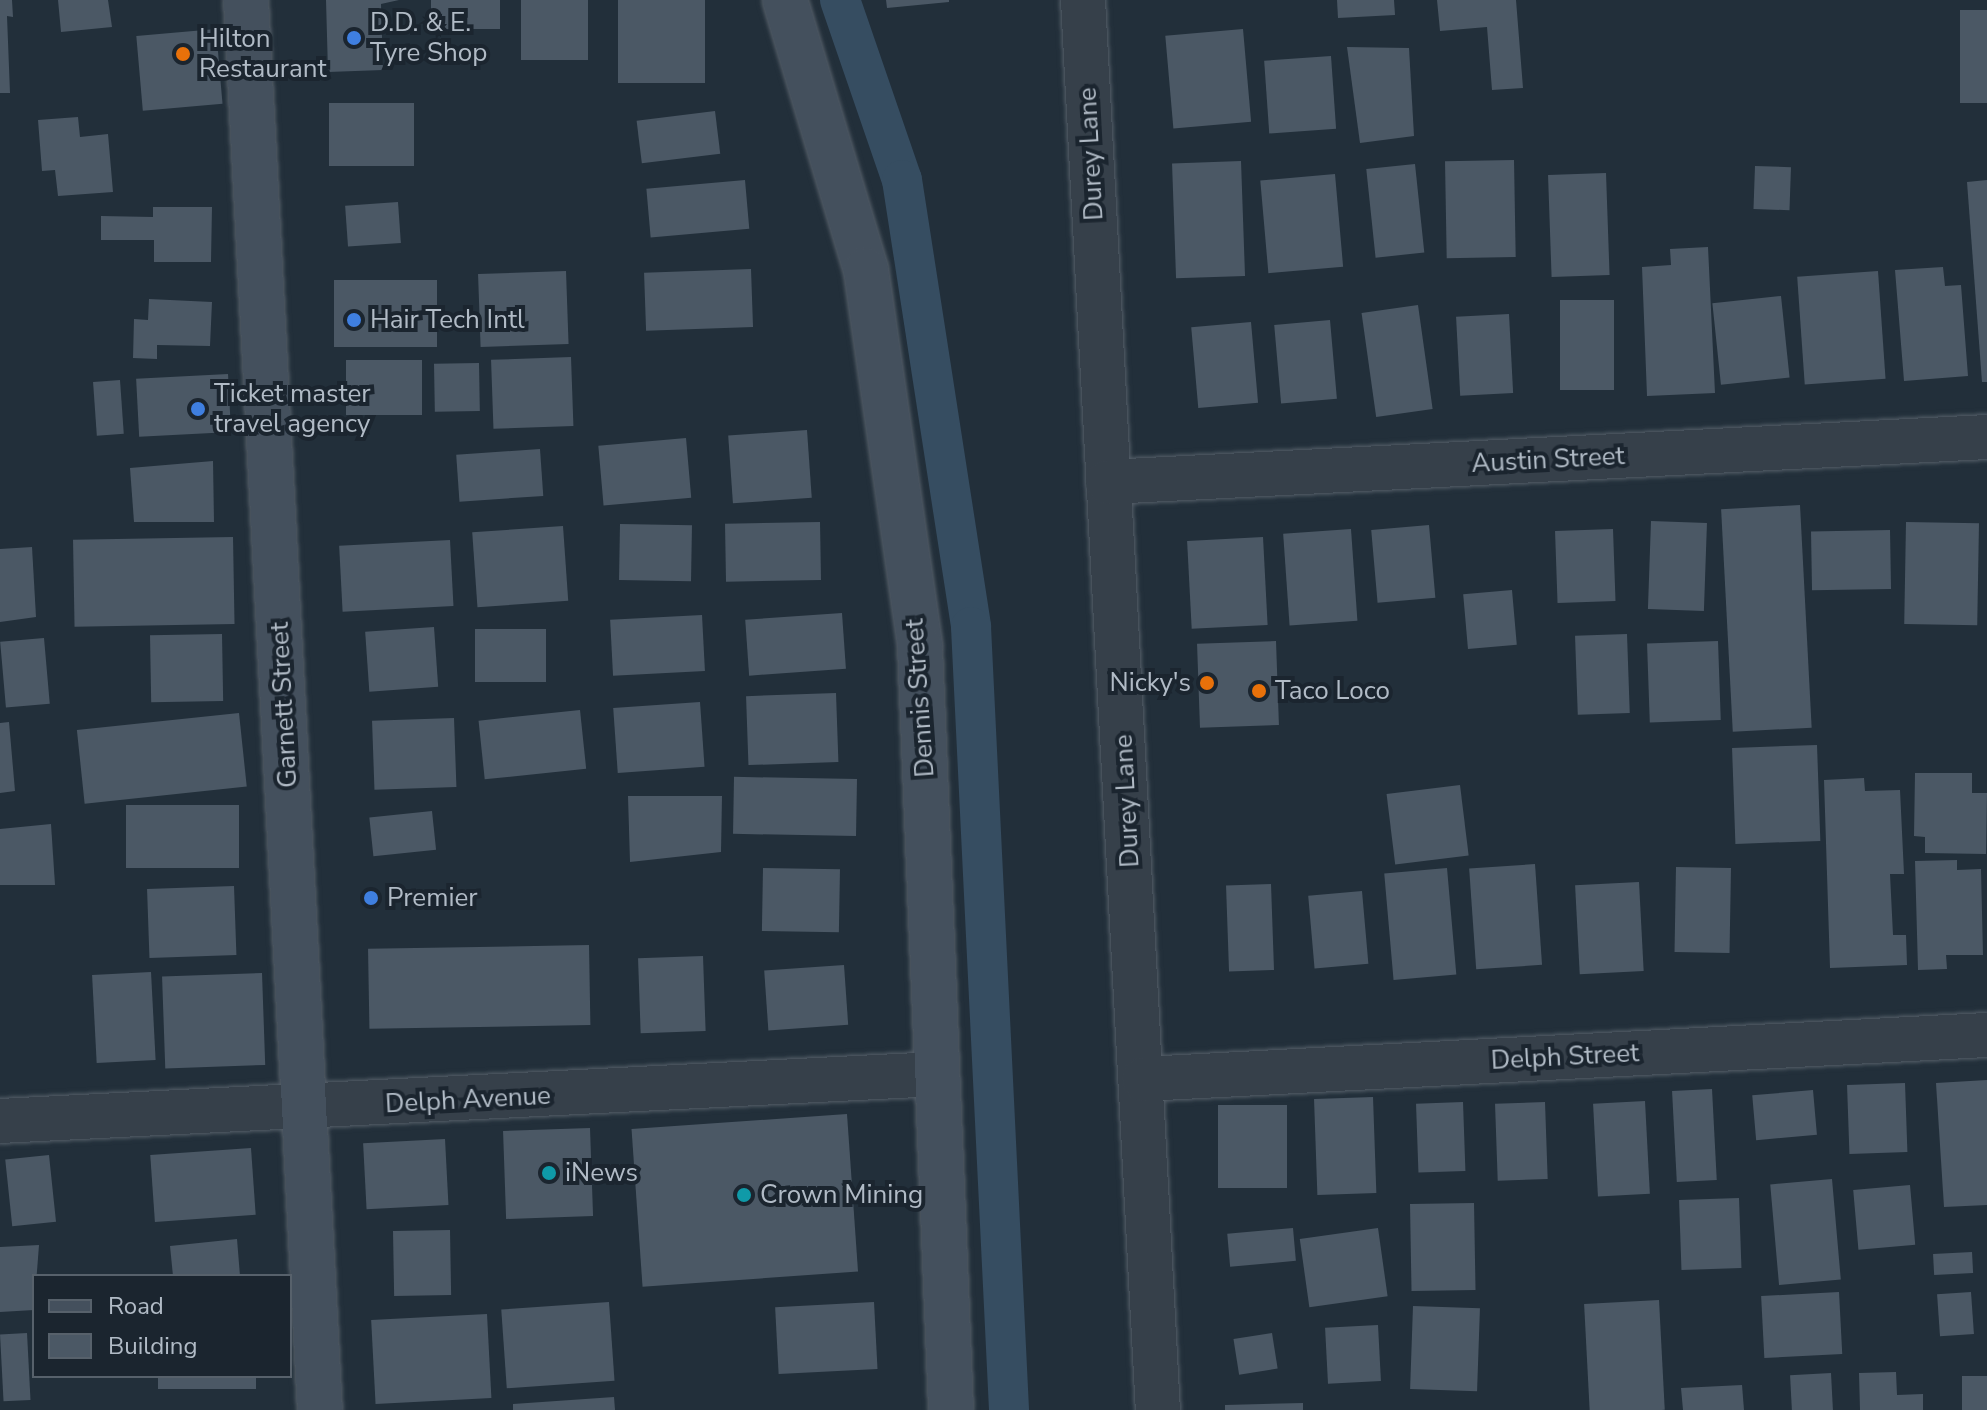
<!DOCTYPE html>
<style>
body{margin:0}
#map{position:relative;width:1987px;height:1410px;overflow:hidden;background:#222f3a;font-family:"Nunito Sans",sans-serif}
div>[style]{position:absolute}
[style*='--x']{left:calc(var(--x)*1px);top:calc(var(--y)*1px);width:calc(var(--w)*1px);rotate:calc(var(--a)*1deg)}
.canal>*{height:40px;margin:-20px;padding:0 20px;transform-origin:20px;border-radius:20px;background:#364d61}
.building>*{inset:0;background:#4b5865;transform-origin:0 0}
.roads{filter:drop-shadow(0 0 2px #545e68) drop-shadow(0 0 2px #545e68)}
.street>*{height:44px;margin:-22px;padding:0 22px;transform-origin:22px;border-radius:22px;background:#36404a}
.secondary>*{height:44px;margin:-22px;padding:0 22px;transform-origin:22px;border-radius:22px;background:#44505d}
.dots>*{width:22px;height:22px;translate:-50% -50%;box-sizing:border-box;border:4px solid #1b252f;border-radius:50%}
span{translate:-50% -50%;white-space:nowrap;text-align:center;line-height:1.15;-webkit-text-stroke:8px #1b252f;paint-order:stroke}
.poi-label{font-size:26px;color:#b1bbc6}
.left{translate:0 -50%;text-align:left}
.right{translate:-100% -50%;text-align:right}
.street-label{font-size:26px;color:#b1bbc6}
.legend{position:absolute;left:32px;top:1274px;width:260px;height:104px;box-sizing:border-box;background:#1b252f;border:2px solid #57616b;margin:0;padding:10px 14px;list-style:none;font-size:24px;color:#b1bbc6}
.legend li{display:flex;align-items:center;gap:16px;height:40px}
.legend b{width:40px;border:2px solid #57616b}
</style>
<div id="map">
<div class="canal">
<div style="--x:840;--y:0;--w:190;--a:71"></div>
<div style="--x:902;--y:180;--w:452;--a:81.2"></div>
<div style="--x:971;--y:627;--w:784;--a:87.22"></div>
</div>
<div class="building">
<div style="clip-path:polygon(0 0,12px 0,13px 17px,7px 16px,10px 93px,0 93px)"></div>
<div style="clip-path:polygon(58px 0,108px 0,112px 27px,61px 32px)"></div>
<div style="clip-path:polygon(326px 0,399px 0,381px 4px,383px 70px,328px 72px)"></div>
<div style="left:431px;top:0;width:69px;height:29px"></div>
<div style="left:521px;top:0;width:67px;height:60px"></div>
<div style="left:618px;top:0;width:87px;height:83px"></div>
<div style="clip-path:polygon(886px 0,949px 0,949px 2px,887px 8px)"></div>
<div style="clip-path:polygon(1337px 0,1394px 0,1395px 15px,1338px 18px)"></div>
<div style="clip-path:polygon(1437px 0,1516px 0,1523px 88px,1492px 90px,1487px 27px,1440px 31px)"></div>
<div style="left:1960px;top:10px;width:27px;height:93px"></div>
<div style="left:216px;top:29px;width:75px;height:80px;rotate:85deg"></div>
<div style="left:1243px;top:29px;width:93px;height:78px;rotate:85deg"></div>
<div style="clip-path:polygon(1347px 47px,1409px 48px,1414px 136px,1360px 143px)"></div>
<div style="left:1331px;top:56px;width:73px;height:67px;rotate:86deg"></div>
<div style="left:329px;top:103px;width:85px;height:63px"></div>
<div style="left:715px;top:111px;width:43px;height:79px;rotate:83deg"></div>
<div style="clip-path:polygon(78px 117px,80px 137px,108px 134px,113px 192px,58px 196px,55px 170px,42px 171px,38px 120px)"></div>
<div style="left:1514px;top:160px;width:97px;height:69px;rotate:89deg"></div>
<div style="left:1241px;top:161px;width:115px;height:69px;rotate:88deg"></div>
<div style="left:1415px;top:164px;width:89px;height:49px;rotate:84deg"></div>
<div style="left:1755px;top:166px;width:36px;height:43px;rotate:2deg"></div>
<div style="left:1606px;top:173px;width:102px;height:58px;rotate:88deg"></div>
<div style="left:1335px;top:174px;width:93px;height:75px;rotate:85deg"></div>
<div style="left:745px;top:180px;width:49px;height:99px;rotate:85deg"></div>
<div style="clip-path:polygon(1987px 180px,1987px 382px,1982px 382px,1967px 182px)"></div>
<div style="left:398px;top:202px;width:41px;height:53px;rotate:86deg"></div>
<div style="clip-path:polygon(153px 207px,212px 207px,211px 262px,154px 262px,154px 240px,101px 240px,101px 216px,153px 217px)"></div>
<div style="clip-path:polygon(1708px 247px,1715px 393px,1647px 396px,1642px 267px,1671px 265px,1670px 249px)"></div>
<div style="clip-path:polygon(1943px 267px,1945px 286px,1961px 285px,1968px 376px,1904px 381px,1895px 270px)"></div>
<div style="left:751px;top:269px;width:58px;height:107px;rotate:88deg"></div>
<div style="left:566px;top:271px;width:73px;height:88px;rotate:88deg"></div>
<div style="left:1878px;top:271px;width:108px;height:81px;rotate:86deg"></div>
<div style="left:437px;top:280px;width:67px;height:103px;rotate:90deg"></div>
<div style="left:1781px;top:296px;width:82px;height:69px;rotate:84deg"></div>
<div style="clip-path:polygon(149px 299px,212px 302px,210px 346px,157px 345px,157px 359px,133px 358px,134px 319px,148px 320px)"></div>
<div style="left:1560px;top:300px;width:54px;height:90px"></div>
<div style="left:1418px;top:305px;width:105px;height:57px;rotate:82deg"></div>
<div style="left:1509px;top:314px;width:79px;height:53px;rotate:87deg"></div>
<div style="left:1330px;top:320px;width:79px;height:56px;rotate:85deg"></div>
<div style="left:1251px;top:322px;width:81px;height:60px;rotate:85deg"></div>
<div style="left:571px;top:357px;width:69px;height:80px;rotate:88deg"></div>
<div style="left:422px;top:360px;width:55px;height:76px;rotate:90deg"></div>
<div style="left:479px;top:363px;width:48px;height:45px;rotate:89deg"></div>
<div style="left:228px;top:374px;width:58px;height:92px;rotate:87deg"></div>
<div style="left:120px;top:380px;width:54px;height:27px;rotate:86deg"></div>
<div style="left:807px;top:430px;width:68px;height:79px;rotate:86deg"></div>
<div style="left:686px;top:438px;width:60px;height:88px;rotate:85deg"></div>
<div style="left:540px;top:449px;width:47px;height:84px;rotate:86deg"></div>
<div style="clip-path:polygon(213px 461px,214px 522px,134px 522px,130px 468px)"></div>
<div style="left:1800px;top:505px;width:223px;height:79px;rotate:87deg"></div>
<div style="left:1651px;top:521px;width:56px;height:88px;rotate:2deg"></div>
<div style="left:820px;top:522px;width:58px;height:95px;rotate:89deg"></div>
<div style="left:1906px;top:522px;width:73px;height:102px;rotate:1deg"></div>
<div style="left:620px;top:524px;width:72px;height:56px;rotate:1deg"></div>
<div style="left:1429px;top:525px;width:73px;height:58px;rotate:85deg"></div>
<div style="left:563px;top:526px;width:75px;height:91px;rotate:86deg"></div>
<div style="left:1351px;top:529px;width:92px;height:68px;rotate:86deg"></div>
<div style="left:1613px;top:529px;width:72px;height:58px;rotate:88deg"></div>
<div style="left:1890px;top:530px;width:59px;height:79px;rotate:89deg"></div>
<div style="left:233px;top:537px;width:87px;height:160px;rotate:89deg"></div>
<div style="left:1263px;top:537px;width:88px;height:76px;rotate:87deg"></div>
<div style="left:450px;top:540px;width:66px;height:111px;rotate:87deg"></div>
<div style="clip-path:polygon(32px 547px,36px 617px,0 622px,0 549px)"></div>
<div style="left:1512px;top:590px;width:55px;height:49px;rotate:85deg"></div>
<div style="left:842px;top:613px;width:56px;height:97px;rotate:86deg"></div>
<div style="left:702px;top:615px;width:56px;height:92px;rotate:87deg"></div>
<div style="left:434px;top:627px;width:60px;height:69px;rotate:86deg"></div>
<div style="left:475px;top:629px;width:71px;height:53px"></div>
<div style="left:222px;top:634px;width:67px;height:72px;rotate:89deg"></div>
<div style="left:1627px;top:634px;width:79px;height:52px;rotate:88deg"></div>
<div style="left:44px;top:638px;width:66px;height:44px;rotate:85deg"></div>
<div style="left:1276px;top:641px;width:84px;height:79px;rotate:88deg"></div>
<div style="left:1718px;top:641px;width:79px;height:71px;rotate:88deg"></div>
<div style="left:836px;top:693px;width:69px;height:90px;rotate:88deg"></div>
<div style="left:700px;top:702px;width:65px;height:87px;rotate:86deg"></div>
<div style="left:580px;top:710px;width:59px;height:102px;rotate:84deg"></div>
<div style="left:239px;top:713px;width:74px;height:163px;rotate:84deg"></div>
<div style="left:454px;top:718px;width:69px;height:82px;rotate:88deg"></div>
<div style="clip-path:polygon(9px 722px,15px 791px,0 793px,0 723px)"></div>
<div style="left:1817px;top:745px;width:96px;height:85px;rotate:88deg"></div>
<div style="clip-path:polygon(1915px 773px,1972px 773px,1972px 793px,1987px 793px,1986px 854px,1925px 853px,1925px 837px,1914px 836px)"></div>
<div style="clip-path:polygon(1864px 778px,1865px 791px,1900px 790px,1904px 874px,1890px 874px,1893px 935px,1906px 935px,1907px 965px,1830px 968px,1824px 780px)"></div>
<div style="left:857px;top:779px;width:57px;height:123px;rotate:91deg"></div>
<div style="left:1460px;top:785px;width:71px;height:74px;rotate:83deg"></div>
<div style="clip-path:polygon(628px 796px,722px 796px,721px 852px,630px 862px)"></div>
<div style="left:239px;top:805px;width:63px;height:113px;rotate:90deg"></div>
<div style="left:432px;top:811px;width:39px;height:63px;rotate:84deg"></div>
<div style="clip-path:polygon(51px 824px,55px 885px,0 885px,0 829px)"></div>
<div style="clip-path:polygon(1957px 860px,1957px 870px,1981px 869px,1983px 955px,1946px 955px,1947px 969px,1918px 970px,1915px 861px)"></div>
<div style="left:1535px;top:864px;width:101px;height:66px;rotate:86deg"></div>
<div style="left:1676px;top:867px;width:55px;height:85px;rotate:1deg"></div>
<div style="left:763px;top:868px;width:77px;height:63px;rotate:1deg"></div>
<div style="left:1447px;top:868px;width:107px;height:63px;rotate:85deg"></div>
<div style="left:1639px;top:882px;width:89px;height:64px;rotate:87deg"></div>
<div style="left:1271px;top:884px;width:86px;height:45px;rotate:88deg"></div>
<div style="left:234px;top:886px;width:69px;height:87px;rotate:88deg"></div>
<div style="left:1362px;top:891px;width:73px;height:54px;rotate:85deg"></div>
<div style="left:589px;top:945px;width:80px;height:221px;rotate:89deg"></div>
<div style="left:703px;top:956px;width:75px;height:65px;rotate:88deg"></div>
<div style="left:844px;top:965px;width:60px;height:80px;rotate:86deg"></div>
<div style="left:151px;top:972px;width:88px;height:59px;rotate:87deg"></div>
<div style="left:262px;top:973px;width:92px;height:100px;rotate:88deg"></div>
<div style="clip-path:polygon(1987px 1080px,1987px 1205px,1944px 1207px,1936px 1083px)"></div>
<div style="left:1905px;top:1083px;width:69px;height:58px;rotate:88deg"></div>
<div style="left:1712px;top:1089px;width:91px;height:40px;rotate:87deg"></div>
<div style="left:1813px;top:1090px;width:45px;height:61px;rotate:85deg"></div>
<div style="left:1373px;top:1097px;width:96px;height:59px;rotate:88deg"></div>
<div style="left:1645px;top:1101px;width:93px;height:52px;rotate:87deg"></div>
<div style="left:1463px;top:1102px;width:69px;height:47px;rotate:88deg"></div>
<div style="left:1545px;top:1102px;width:77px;height:50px;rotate:88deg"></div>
<div style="left:1218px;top:1105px;width:69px;height:83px"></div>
<div style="left:847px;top:1114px;width:158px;height:216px;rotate:86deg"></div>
<div style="left:590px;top:1128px;width:88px;height:87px;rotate:88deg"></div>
<div style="left:445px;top:1139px;width:66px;height:82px;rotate:87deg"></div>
<div style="left:251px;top:1148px;width:67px;height:101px;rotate:86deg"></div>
<div style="left:49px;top:1155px;width:67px;height:44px;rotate:84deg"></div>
<div style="left:1832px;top:1179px;width:101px;height:62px;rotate:85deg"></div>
<div style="left:1910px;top:1185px;width:60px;height:57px;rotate:85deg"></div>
<div style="left:1739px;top:1198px;width:70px;height:60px;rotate:88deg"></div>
<div style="left:1474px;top:1203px;width:87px;height:64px;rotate:89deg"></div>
<div style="left:1293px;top:1228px;width:33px;height:66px;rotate:85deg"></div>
<div style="left:1378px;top:1228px;width:69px;height:79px;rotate:82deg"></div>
<div style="left:450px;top:1230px;width:65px;height:57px;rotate:89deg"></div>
<div style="clip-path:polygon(237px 1239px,240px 1276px,173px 1276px,170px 1246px)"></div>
<div style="clip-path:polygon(39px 1245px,34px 1310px,0 1312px,0 1247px)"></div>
<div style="left:1972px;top:1252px;width:21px;height:39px;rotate:87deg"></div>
<div style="left:1839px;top:1292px;width:62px;height:78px;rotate:87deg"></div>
<div style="left:1971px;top:1292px;width:42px;height:34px;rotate:86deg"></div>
<div style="left:1659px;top:1300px;width:110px;height:75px;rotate:87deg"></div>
<div style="left:609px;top:1302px;width:79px;height:108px;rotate:86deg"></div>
<div style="left:874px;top:1302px;width:67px;height:99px;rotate:87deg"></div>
<div style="left:1413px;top:1306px;width:67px;height:83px;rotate:2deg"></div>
<div style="left:487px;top:1314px;width:84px;height:116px;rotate:87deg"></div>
<div style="left:1378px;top:1325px;width:56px;height:53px;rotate:87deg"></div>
<div style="left:27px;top:1333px;width:67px;height:27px;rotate:87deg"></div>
<div style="left:1272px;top:1333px;width:36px;height:39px;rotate:81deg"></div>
<div style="clip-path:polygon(1896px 1372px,1897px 1395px,1923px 1394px,1923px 1410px,1860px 1410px,1859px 1373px)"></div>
<div style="left:1831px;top:1373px;width:37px;height:41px;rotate:87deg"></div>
<div style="left:158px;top:1376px;width:98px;height:13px"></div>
<div style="left:1987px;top:1376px;width:34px;height:25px;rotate:90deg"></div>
<div style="clip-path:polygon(1742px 1385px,1744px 1410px,1683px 1410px,1681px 1388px)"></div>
<div style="clip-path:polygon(614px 1397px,615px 1410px,513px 1410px,513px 1404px)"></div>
<div style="clip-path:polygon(1303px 1403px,1303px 1410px,1225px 1410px,1225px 1405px)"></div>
</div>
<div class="roads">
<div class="street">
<div style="--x:1083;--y:0;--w:1412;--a:86.96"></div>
<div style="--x:1108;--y:482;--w:880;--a:-2.93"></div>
<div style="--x:1144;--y:1079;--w:844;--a:-2.99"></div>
<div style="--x:0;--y:1121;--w:937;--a:-2.87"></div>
</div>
<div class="secondary">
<div style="--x:246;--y:0;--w:1412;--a:87"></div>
<div style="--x:785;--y:0;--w:282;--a:73.3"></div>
<div style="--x:866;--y:270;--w:381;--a:81.8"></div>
<div style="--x:920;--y:647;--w:764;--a:87.67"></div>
</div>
</div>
<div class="dots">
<div style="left:354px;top:38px;background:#3f7fe0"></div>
<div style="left:183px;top:54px;background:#e8710a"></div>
<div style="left:354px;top:320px;background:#3f7fe0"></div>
<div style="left:198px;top:409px;background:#3f7fe0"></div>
<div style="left:1207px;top:683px;background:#e8710a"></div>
<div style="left:1259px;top:691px;background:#e8710a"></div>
<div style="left:371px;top:898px;background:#3f7fe0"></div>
<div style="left:549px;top:1173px;background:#0f9aa8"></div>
<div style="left:744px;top:1195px;background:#0f9aa8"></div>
</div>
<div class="poi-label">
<span class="left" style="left:370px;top:38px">D.D. &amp; E.<br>Tyre Shop</span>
<span class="left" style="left:199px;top:54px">Hilton<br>Restaurant</span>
<span class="left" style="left:370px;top:320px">Hair Tech Intl</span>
<span class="left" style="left:214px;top:409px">Ticket master<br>travel agency</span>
<span class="right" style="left:1191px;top:683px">Nicky's</span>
<span class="left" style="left:1275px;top:691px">Taco Loco</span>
<span class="left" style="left:387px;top:898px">Premier</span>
<span class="left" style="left:565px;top:1173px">iNews</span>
<span class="left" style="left:760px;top:1195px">Crown Mining</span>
</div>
<div class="street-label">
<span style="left:1091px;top:154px;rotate:-93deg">Durey Lane</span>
<span style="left:1548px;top:460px;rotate:-3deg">Austin Street</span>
<span style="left:920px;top:698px;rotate:-94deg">Dennis Street</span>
<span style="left:284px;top:705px;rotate:-93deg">Garnett Street</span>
<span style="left:1127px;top:801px;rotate:-93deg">Durey Lane</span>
<span style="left:1565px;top:1057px;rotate:-3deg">Delph Street</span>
<span style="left:468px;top:1100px;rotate:-3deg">Delph Avenue</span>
</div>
<ul class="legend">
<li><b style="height:10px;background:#44505d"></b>Road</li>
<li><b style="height:22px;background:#4b5865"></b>Building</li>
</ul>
</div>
